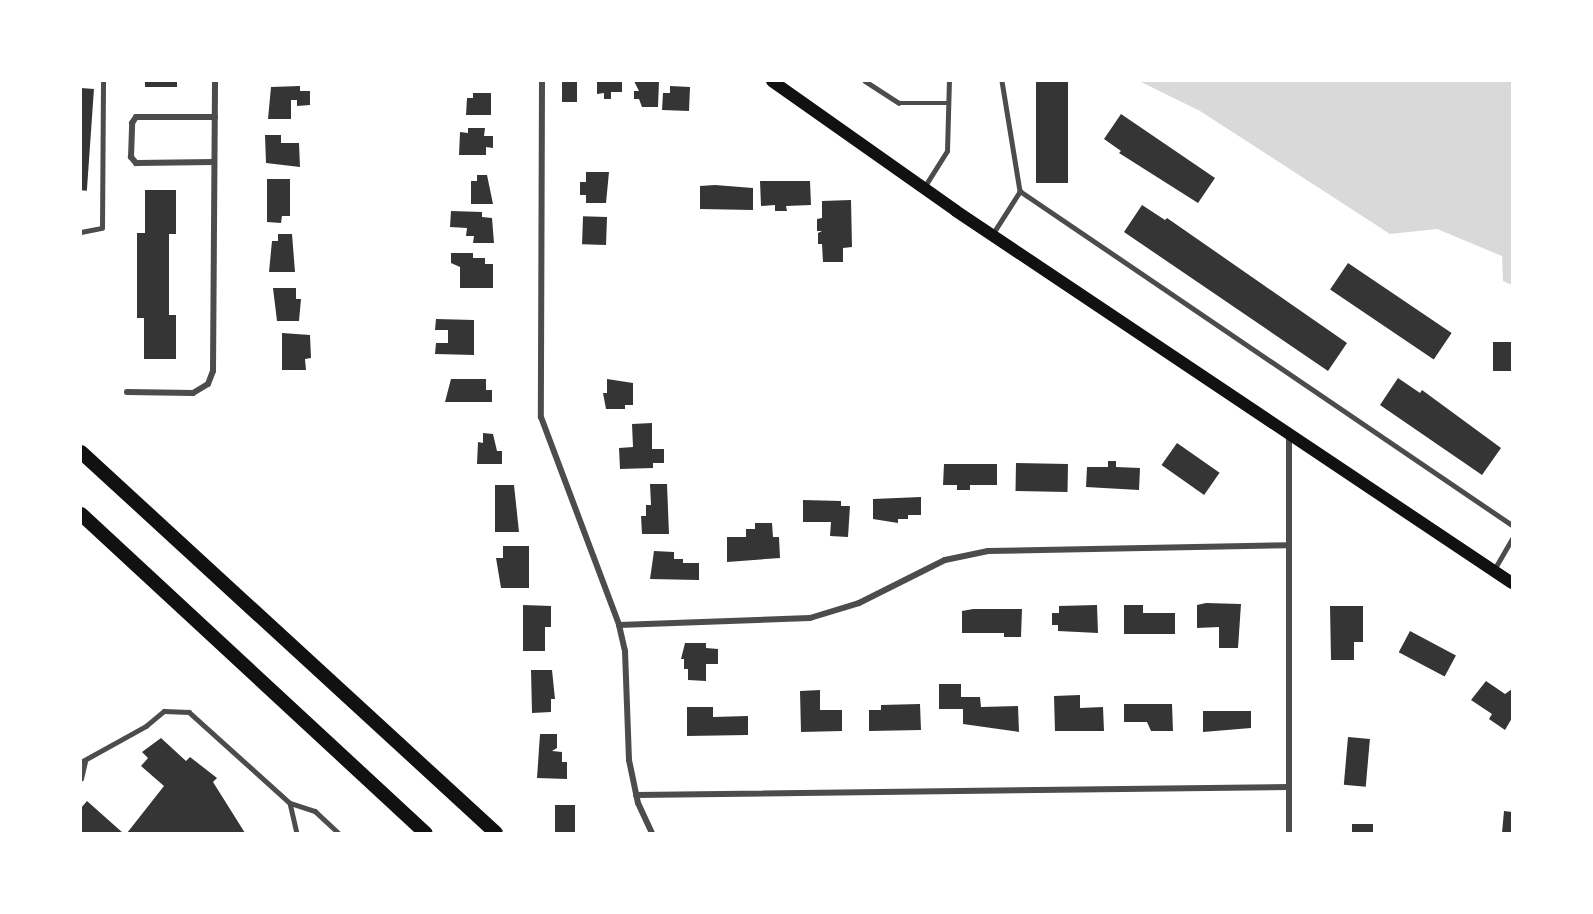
<!DOCTYPE html>
<style>
body{margin:0}
#map{position:relative;width:1593px;height:914px;overflow:hidden;background:#fff;font-family:"Public Sans",sans-serif}
div>[style]{position:absolute}
[style*='--x']{left:calc(var(--x)*1px);top:calc(var(--y)*1px);width:calc(var(--w)*1px);rotate:calc(var(--a)*1deg)}
.water>*{inset:0;background:#d9d9d9}
.building>*{inset:0;background:#353535;transform-origin:0 0}
.service>*{height:4.5px;margin:-2.25px;padding:0 2.25px;transform-origin:2.25px;border-radius:2.25px;background:#4c4c4c}
.minor>*{height:6px;margin:-3px;padding:0 3px;transform-origin:3px;border-radius:3px;background:#4c4c4c}
.secondary>*{height:12px;margin:-6px;padding:0 6px;transform-origin:6px;border-radius:6px;background:#111}
.primary>*{height:14px;margin:-7px;padding:0 7px;transform-origin:7px;border-radius:7px;background:#111}
span{translate:-50% -50%;white-space:nowrap;text-align:center;line-height:1.15;-webkit-text-stroke:6px #fff;paint-order:stroke}
.frame{position:absolute;inset:0;border:82px solid #fff;pointer-events:none}
</style>
<div id="map">
<div class="water">
<div style="clip-path:polygon(1139px 81px,1512px 81px,1512px 285px,1503px 281px,1502px 256px,1437px 229px,1390px 234px,1200px 111px)"></div>
</div>
<div class="building">
<div style="left:145px;top:81px;width:32px;height:6px"></div>
<div style="left:562px;top:81px;width:15px;height:21px"></div>
<div style="clip-path:polygon(597px 81px,622px 81px,622px 92px,611px 92px,611px 99px,604px 99px,604px 93px,597px 94px)"></div>
<div style="clip-path:polygon(634px 81px,659px 81px,658px 107px,642px 107px,639px 99px,634px 99px,634px 91px,639px 91px)"></div>
<div style="left:1036px;top:81px;width:32px;height:102px"></div>
<div style="clip-path:polygon(300px 86px,300px 91px,310px 91px,310px 105px,297px 106px,297px 100px,291px 100px,291px 119px,268px 119px,271px 87px)"></div>
<div style="clip-path:polygon(670px 86px,690px 87px,689px 111px,662px 110px,663px 93px,670px 93px)"></div>
<div style="left:81px;top:88px;width:13px;height:102px;rotate:4deg"></div>
<div style="clip-path:polygon(473px 93px,491px 93px,491px 115px,466px 115px,467px 98px,473px 98px)"></div>
<div style="clip-path:polygon(1121px 114px,1215px 178px,1198px 203px,1119px 153px,1121px 151px,1104px 139px)"></div>
<div style="clip-path:polygon(468px 128px,485px 128px,484px 136px,493px 136px,493px 148px,486px 147px,486px 155px,459px 155px,460px 132px,468px 133px)"></div>
<div style="clip-path:polygon(265px 135px,281px 135px,281px 143px,299px 143px,300px 167px,266px 163px)"></div>
<div style="clip-path:polygon(586px 172px,609px 172px,606px 203px,586px 203px,586px 195px,580px 195px,580px 182px,586px 182px)"></div>
<div style="clip-path:polygon(477px 175px,487px 175px,493px 204px,471px 204px,471px 181px,477px 181px)"></div>
<div style="clip-path:polygon(267px 179px,290px 179px,290px 216px,282px 216px,281px 223px,267px 222px)"></div>
<div style="clip-path:polygon(760px 181px,810px 181px,811px 205px,786px 206px,787px 211px,775px 211px,775px 205px,761px 206px)"></div>
<div style="clip-path:polygon(715px 185px,753px 188px,753px 210px,700px 209px,700px 186px)"></div>
<div style="clip-path:polygon(145px 190px,176px 190px,176px 234px,169px 234px,169px 315px,176px 315px,176px 359px,144px 359px,144px 318px,137px 318px,137px 233px,145px 233px)"></div>
<div style="clip-path:polygon(851px 200px,852px 247px,843px 248px,843px 262px,823px 262px,822px 244px,818px 244px,818px 233px,822px 231px,817px 231px,817px 219px,822px 218px,822px 201px)"></div>
<div style="clip-path:polygon(1142px 205px,1165px 220px,1167px 218px,1347px 343px,1328px 371px,1124px 232px)"></div>
<div style="clip-path:polygon(451px 211px,482px 212px,482px 217px,492px 218px,494px 243px,473px 243px,474px 236px,466px 236px,467px 228px,450px 227px)"></div>
<div style="left:607px;top:217px;width:28px;height:24px;rotate:92deg"></div>
<div style="clip-path:polygon(278px 234px,292px 234px,295px 272px,269px 272px,272px 241px,278px 241px)"></div>
<div style="clip-path:polygon(451px 253px,473px 253px,473px 258px,485px 258px,485px 264px,493px 264px,493px 288px,460px 288px,460px 267px,451px 263px)"></div>
<div style="left:1348px;top:263px;width:125px;height:32px;rotate:34deg"></div>
<div style="clip-path:polygon(273px 288px,296px 288px,296px 299px,301px 299px,299px 321px,277px 321px)"></div>
<div style="clip-path:polygon(436px 319px,474px 320px,474px 355px,435px 354px,436px 343px,448px 343px,448px 330px,435px 330px)"></div>
<div style="clip-path:polygon(282px 333px,310px 335px,311px 358px,305px 359px,306px 370px,282px 370px)"></div>
<div style="left:1493px;top:342px;width:19px;height:29px"></div>
<div style="clip-path:polygon(1398px 378px,1420px 393px,1422px 390px,1501px 448px,1482px 475px,1380px 405px)"></div>
<div style="clip-path:polygon(451px 379px,486px 379px,486px 390px,492px 390px,492px 402px,445px 402px)"></div>
<div style="clip-path:polygon(607px 379px,633px 383px,633px 405px,625px 405px,625px 409px,606px 409px,603px 393px,607px 393px)"></div>
<div style="clip-path:polygon(652px 423px,652px 449px,664px 449px,664px 463px,653px 463px,653px 468px,620px 469px,619px 448px,633px 447px,632px 424px)"></div>
<div style="clip-path:polygon(483px 433px,493px 434px,497px 451px,502px 451px,502px 464px,477px 464px,478px 442px,483px 443px)"></div>
<div style="left:1177px;top:443px;width:52px;height:27px;rotate:35deg"></div>
<div style="clip-path:polygon(1108px 461px,1116px 461px,1116px 467px,1140px 468px,1139px 490px,1086px 487px,1087px 467px,1108px 467px)"></div>
<div style="left:1016px;top:463px;width:52px;height:28px;rotate:1deg"></div>
<div style="clip-path:polygon(944px 464px,997px 464px,997px 485px,970px 485px,970px 490px,957px 490px,957px 485px,943px 485px)"></div>
<div style="clip-path:polygon(650px 484px,667px 484px,669px 534px,642px 534px,641px 516px,646px 516px,646px 505px,651px 505px)"></div>
<div style="clip-path:polygon(495px 485px,514px 485px,519px 532px,495px 532px)"></div>
<div style="clip-path:polygon(921px 497px,921px 515px,908px 515px,908px 519px,898px 519px,898px 523px,873px 519px,873px 499px)"></div>
<div style="clip-path:polygon(803px 500px,841px 501px,841px 506px,850px 506px,848px 537px,830px 536px,831px 522px,803px 522px)"></div>
<div style="clip-path:polygon(755px 523px,772px 523px,773px 537px,779px 537px,780px 558px,727px 562px,727px 537px,746px 537px,746px 529px,755px 529px)"></div>
<div style="clip-path:polygon(503px 546px,529px 546px,529px 588px,501px 588px,496px 558px,503px 558px)"></div>
<div style="clip-path:polygon(654px 551px,674px 552px,674px 559px,683px 559px,683px 563px,699px 563px,699px 580px,650px 579px)"></div>
<div style="clip-path:polygon(1206px 603px,1241px 604px,1238px 648px,1219px 648px,1219px 627px,1197px 628px,1197px 605px)"></div>
<div style="clip-path:polygon(523px 605px,551px 606px,551px 627px,545px 627px,545px 651px,523px 651px)"></div>
<div style="clip-path:polygon(1097px 605px,1098px 633px,1058px 631px,1058px 625px,1052px 625px,1052px 613px,1059px 613px,1059px 606px)"></div>
<div style="clip-path:polygon(1124px 605px,1143px 605px,1143px 613px,1175px 613px,1175px 634px,1124px 634px)"></div>
<div style="clip-path:polygon(1330px 606px,1363px 606px,1363px 642px,1354px 642px,1354px 660px,1331px 660px)"></div>
<div style="clip-path:polygon(973px 609px,1022px 609px,1021px 637px,1004px 637px,1004px 633px,962px 633px,962px 611px)"></div>
<div style="left:1410px;top:631px;width:52px;height:24px;rotate:28deg"></div>
<div style="clip-path:polygon(685px 643px,706px 643px,706px 648px,718px 649px,718px 664px,706px 664px,706px 681px,688px 680px,688px 669px,684px 669px,684px 659px,681px 659px)"></div>
<div style="clip-path:polygon(531px 670px,552px 670px,555px 699px,551px 699px,551px 712px,532px 713px)"></div>
<div style="clip-path:polygon(1486px 681px,1505px 694px,1512px 689px,1512px 718px,1505px 730px,1489px 719px,1492px 714px,1471px 700px)"></div>
<div style="clip-path:polygon(939px 684px,961px 684px,961px 697px,980px 697px,981px 707px,1018px 706px,1019px 732px,963px 724px,963px 709px,939px 709px)"></div>
<div style="clip-path:polygon(820px 690px,820px 710px,842px 710px,842px 731px,801px 732px,800px 691px)"></div>
<div style="clip-path:polygon(1080px 695px,1080px 708px,1103px 707px,1104px 731px,1055px 731px,1054px 696px)"></div>
<div style="clip-path:polygon(920px 704px,921px 730px,869px 731px,869px 710px,881px 710px,881px 705px)"></div>
<div style="clip-path:polygon(1124px 704px,1172px 704px,1173px 731px,1151px 731px,1147px 722px,1124px 722px)"></div>
<div style="clip-path:polygon(687px 707px,713px 707px,713px 717px,748px 716px,748px 735px,687px 736px)"></div>
<div style="clip-path:polygon(1203px 711px,1251px 711px,1251px 728px,1203px 732px)"></div>
<div style="clip-path:polygon(540px 734px,557px 734px,557px 748px,552px 751px,562px 752px,562px 762px,567px 762px,567px 779px,537px 778px)"></div>
<div style="left:1348px;top:737px;width:22px;height:48px;rotate:5deg"></div>
<div style="clip-path:polygon(161px 738px,186px 761px,190px 757px,217px 778px,213px 782px,245px 833px,127px 833px,164px 786px,141px 766px,148px 758px,142px 752px)"></div>
<div style="clip-path:polygon(87px 801px,123px 833px,81px 833px,81px 808px)"></div>
<div style="left:555px;top:805px;width:20px;height:28px"></div>
<div style="clip-path:polygon(1504px 811px,1512px 812px,1512px 833px,1502px 833px)"></div>
<div style="left:1352px;top:824px;width:21px;height:9px"></div>
</div>
<div class="service">
<div style="--x:865;--y:81;--w:40;--a:32.9"></div>
<div style="--x:899;--y:103;--w:49;--a:0"></div>
<div style="--x:1002;--y:81;--w:111;--a:80.7"></div>
<div style="--x:925;--y:186;--w:41;--a:-57.8"></div>
<div style="--x:947;--y:151;--w:70;--a:-88.4"></div>
<div style="--x:1020;--y:191;--w:595;--a:34.17"></div>
<div style="--x:81;--y:232;--w:21;--a:-11"></div>
<div style="--x:102;--y:228;--w:147;--a:-89.6"></div>
<div style="--x:992;--y:235;--w:52;--a:-57.5"></div>
<div style="--x:1494;--y:570;--w:36;--a:-60"></div>
<div style="--x:81;--y:762;--w:74;--a:-29"></div>
<div style="--x:146;--y:726;--w:23;--a:-40"></div>
<div style="--x:164;--y:711;--w:25;--a:2"></div>
<div style="--x:189;--y:712;--w:136;--a:42"></div>
<div style="--x:290;--y:803;--w:26;--a:18"></div>
<div style="--x:315;--y:811;--w:33;--a:43"></div>
<div style="--x:81;--y:779;--w:17;--a:-77"></div>
<div style="--x:290;--y:803;--w:31;--a:77"></div>
</div>
<div class="minor">
<div style="--x:542;--y:81;--w:336;--a:90.2"></div>
<div style="--x:541;--y:417;--w:222;--a:69.4"></div>
<div style="--x:619;--y:625;--w:27;--a:77"></div>
<div style="--x:625;--y:651;--w:109;--a:87.9"></div>
<div style="--x:629;--y:760;--w:44;--a:78.2"></div>
<div style="--x:638;--y:803;--w:33;--a:65"></div>
<div style="--x:214;--y:162;--w:78;--a:179.3"></div>
<div style="--x:136;--y:163;--w:8;--a:-130"></div>
<div style="--x:131;--y:157;--w:34;--a:-88"></div>
<div style="--x:132;--y:123;--w:7;--a:-56"></div>
<div style="--x:136;--y:117;--w:79;--a:0"></div>
<div style="--x:127;--y:392;--w:66;--a:0.9"></div>
<div style="--x:193;--y:393;--w:17;--a:-31"></div>
<div style="--x:208;--y:384;--w:14;--a:-69"></div>
<div style="--x:213;--y:371;--w:290;--a:-89.6"></div>
<div style="--x:1289;--y:434;--w:399;--a:90"></div>
<div style="--x:619;--y:625;--w:191;--a:-2.1"></div>
<div style="--x:810;--y:618;--w:51;--a:-17"></div>
<div style="--x:859;--y:603;--w:96;--a:-26.6"></div>
<div style="--x:945;--y:560;--w:44;--a:-11.8"></div>
<div style="--x:988;--y:551;--w:301;--a:-1.1"></div>
<div style="--x:636;--y:795;--w:653;--a:-0.7"></div>
</div>
<div class="secondary">
<div style="--x:772;--y:81;--w:225;--a:35.2"></div>
<div style="--x:956;--y:211;--w:669;--a:33.79"></div>
</div>
<div class="primary">
<div style="--x:81;--y:452;--w:563;--a:42.55"></div>
<div style="--x:81;--y:514;--w:470;--a:42.8"></div>
</div>
<div class="frame"></div>
</div>
